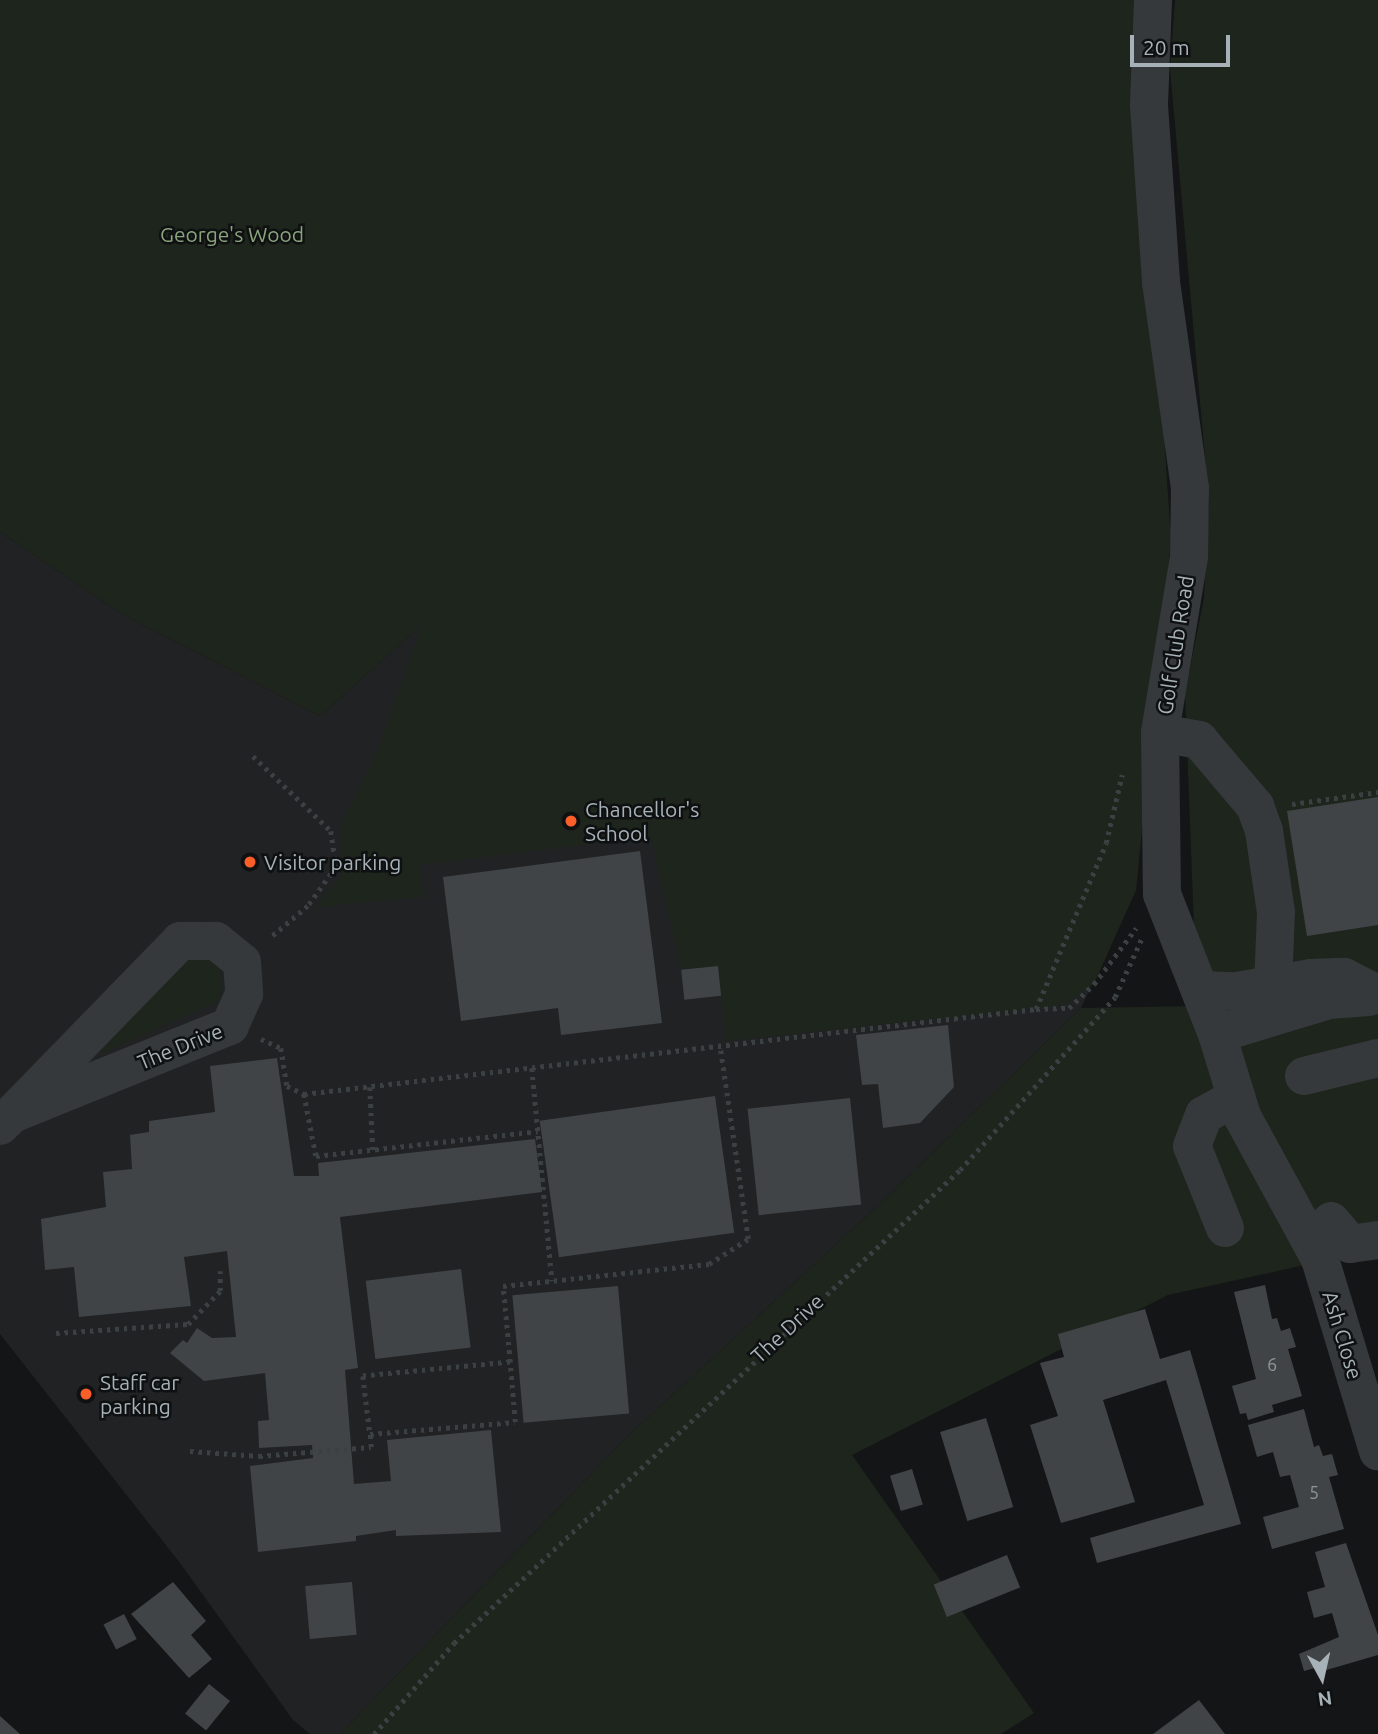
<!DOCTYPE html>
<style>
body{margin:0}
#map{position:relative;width:1378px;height:1734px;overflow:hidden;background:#141516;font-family:Ubuntu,sans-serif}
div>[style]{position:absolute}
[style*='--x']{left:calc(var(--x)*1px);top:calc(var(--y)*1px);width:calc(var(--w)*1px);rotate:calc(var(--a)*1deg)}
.built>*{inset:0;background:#202223}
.green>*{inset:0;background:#1e251c}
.building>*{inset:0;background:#404447;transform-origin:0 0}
.path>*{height:4.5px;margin-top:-2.25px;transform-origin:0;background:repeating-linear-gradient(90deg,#3b4043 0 3.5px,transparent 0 8.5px)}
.minor>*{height:38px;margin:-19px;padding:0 19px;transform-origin:19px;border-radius:19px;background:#35393c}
.dots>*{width:19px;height:19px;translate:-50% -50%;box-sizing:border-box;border:4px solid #0f1011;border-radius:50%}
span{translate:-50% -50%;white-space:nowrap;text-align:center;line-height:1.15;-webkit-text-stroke:5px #0f1011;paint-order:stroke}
.number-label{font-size:18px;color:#8c969b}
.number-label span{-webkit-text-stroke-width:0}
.park-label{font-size:21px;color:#89a37c}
.street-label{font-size:21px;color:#a6b2b7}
.poi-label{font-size:21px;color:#a6b2b7}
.left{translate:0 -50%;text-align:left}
.north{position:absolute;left:1287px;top:1643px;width:70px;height:70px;-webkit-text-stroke:5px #0f1011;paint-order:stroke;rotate:172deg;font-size:19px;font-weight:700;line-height:28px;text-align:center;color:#a6b2b7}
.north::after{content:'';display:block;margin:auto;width:24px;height:32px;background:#a6b2b7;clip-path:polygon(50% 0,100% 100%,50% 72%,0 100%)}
.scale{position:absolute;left:1130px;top:35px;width:100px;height:32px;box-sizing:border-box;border:4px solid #a6b2b7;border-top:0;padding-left:9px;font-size:21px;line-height:24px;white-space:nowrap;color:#a6b2b7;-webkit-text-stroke:5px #0f1011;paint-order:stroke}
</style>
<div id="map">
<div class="built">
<div style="clip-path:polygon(0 532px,122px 614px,320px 716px,423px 624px,1162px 622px,1136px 890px,1081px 1008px,882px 1202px,629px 1435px,340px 1734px,310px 1734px,293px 1720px,180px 1563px,0 1334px)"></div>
</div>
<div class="green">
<div style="clip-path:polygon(0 0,1135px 0,1171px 540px,1136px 890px,1094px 984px,1063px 1005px,726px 1041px,718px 966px,681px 969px,651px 836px,420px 865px,423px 897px,315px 907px,342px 875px,341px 825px,378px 750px,422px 625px,320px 716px,122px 614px,0 532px)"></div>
<div style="clip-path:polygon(1175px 0,1378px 0,1378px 1249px,1168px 1295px,852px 1455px,1034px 1713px,1001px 1734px,340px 1734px,629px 1435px,882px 1202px,1081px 1008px,1197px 1006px,1185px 693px,1204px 598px,1209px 501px,1170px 69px)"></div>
<div style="clip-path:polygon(199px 951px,220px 968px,222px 991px,218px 1001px,103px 1053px,98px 1037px)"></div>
</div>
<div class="building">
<div style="clip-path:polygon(1378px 797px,1378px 925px,1307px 936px,1287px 811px)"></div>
<div style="clip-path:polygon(640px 851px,662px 1023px,561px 1035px,558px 1008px,461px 1021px,443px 877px)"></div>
<div style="left:718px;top:966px;width:30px;height:37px;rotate:84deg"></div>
<div style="clip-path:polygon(948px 1025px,954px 1087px,920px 1123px,883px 1128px,878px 1084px,862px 1085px,856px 1035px)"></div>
<div style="clip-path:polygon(277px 1058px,294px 1176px,319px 1176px,318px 1163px,535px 1139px,542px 1192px,340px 1217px,358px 1368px,345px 1370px,354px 1484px,391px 1481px,387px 1440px,491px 1430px,501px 1532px,396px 1536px,396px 1530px,356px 1536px,356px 1541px,258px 1552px,250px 1466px,313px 1458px,312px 1445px,259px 1448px,258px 1421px,269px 1420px,265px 1373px,204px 1381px,170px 1353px,183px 1340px,187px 1343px,197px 1328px,212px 1338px,236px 1337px,227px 1251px,184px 1257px,191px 1306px,79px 1317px,74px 1267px,45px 1270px,41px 1219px,106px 1207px,103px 1172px,132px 1169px,130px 1135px,149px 1132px,149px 1121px,215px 1112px,210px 1066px)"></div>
<div style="left:715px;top:1096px;width:138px;height:177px;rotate:82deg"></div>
<div style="left:850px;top:1098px;width:107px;height:103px;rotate:84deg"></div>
<div style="left:461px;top:1269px;width:79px;height:96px;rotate:83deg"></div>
<div style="clip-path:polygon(1265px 1285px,1272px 1319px,1277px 1318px,1281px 1331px,1290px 1328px,1296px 1347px,1288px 1349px,1302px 1396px,1272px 1405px,1274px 1412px,1248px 1420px,1246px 1413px,1240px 1414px,1232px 1386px,1256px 1379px,1234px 1292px)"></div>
<div style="left:618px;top:1286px;width:128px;height:106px;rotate:85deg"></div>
<div style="clip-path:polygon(1145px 1309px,1160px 1359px,1190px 1350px,1241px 1524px,1097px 1563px,1090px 1538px,1204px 1505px,1166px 1380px,1103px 1400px,1135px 1502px,1061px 1523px,1030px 1425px,1058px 1416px,1040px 1363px,1064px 1357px,1058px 1334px)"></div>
<div style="clip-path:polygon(1304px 1409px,1314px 1447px,1319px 1445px,1323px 1456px,1332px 1454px,1338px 1475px,1329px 1477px,1344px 1529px,1272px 1549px,1263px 1517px,1299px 1507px,1290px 1475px,1280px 1477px,1273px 1452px,1257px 1457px,1248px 1425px)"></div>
<div style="left:986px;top:1418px;width:93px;height:48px;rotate:73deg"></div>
<div style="left:912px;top:1469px;width:37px;height:23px;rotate:73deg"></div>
<div style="clip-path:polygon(1346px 1543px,1378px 1635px,1378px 1655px,1323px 1671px,1322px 1666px,1304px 1671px,1299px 1654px,1339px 1637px,1332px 1613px,1314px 1618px,1307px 1592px,1325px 1587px,1315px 1552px)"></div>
<div style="left:1007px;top:1555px;width:35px;height:79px;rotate:68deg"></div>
<div style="clip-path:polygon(173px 1582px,206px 1621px,191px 1635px,212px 1659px,189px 1678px,131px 1614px)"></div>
<div style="left:352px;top:1582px;width:53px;height:47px;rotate:85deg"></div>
<div style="left:124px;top:1614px;width:28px;height:23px;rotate:63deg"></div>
<div style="left:209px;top:1684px;width:27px;height:38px;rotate:39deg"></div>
<div style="clip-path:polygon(1199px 1700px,1225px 1734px,1153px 1734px)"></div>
<div style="clip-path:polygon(0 1716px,20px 1734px,0 1734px)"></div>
</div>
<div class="path">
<div style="--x:253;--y:756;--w:108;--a:43.9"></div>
<div style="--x:331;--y:831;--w:36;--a:82"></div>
<div style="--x:336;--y:867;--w:48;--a:125.7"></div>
<div style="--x:308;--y:906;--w:51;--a:139.8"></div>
<div style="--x:1292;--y:804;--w:87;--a:-7.9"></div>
<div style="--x:1036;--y:1009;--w:33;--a:-2"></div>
<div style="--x:1069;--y:1008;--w:35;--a:-44"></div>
<div style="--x:1094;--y:984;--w:70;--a:-53.1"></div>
<div style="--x:261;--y:1039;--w:22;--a:24"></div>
<div style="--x:281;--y:1048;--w:38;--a:81"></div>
<div style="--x:287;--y:1086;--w:19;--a:25"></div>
<div style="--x:304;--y:1094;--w:737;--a:-6.62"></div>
<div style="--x:1036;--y:1009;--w:180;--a:-67.1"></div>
<div style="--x:1106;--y:843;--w:70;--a:-76.8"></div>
<div style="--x:532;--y:1068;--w:214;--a:84.6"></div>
<div style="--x:370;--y:1087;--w:63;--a:87.3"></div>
<div style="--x:304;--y:1094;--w:63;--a:79"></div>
<div style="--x:316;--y:1156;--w:223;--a:-6.4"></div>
<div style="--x:56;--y:1333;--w:132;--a:-3.9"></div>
<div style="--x:188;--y:1324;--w:46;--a:-45.9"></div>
<div style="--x:220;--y:1291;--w:20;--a:-90"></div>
<div style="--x:510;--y:1362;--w:148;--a:174.6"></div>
<div style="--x:363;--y:1376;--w:58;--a:83.1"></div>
<div style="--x:370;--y:1434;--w:145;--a:-4.7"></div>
<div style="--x:515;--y:1422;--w:60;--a:-94.8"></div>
<div style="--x:510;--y:1362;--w:76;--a:-95.3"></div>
<div style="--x:503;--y:1286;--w:207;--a:-6.1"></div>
<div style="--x:709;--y:1264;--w:46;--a:-32.7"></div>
<div style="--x:748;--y:1239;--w:193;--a:-98.3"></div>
<div style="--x:190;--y:1451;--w:69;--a:4.1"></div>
<div style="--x:259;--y:1456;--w:112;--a:-4.6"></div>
<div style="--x:371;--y:1447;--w:13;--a:-94"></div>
<div style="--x:374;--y:1734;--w:121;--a:-48.7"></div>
<div style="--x:454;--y:1643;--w:693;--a:-43.07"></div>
<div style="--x:960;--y:1170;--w:232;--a:-48.1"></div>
<div style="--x:1115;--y:997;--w:63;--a:-65.5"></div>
</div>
<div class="minor">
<div style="--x:1153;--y:0;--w:105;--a:92.2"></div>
<div style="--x:1149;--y:105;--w:177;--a:86.1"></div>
<div style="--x:1161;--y:282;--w:208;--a:82"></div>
<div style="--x:1190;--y:488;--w:69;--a:90.8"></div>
<div style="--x:1189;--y:557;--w:178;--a:99.4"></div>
<div style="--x:1160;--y:733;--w:161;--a:89.3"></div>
<div style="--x:1162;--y:894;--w:150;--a:68.6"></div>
<div style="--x:1217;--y:1034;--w:86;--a:73"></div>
<div style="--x:1242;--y:1116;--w:163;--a:61.4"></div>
<div style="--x:1320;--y:1259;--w:201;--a:73.2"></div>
<div style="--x:1160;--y:733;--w:40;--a:10"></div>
<div style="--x:1199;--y:740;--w:87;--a:49.7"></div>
<div style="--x:1255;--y:806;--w:27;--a:70"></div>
<div style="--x:1264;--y:831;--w:82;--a:81.6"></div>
<div style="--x:1276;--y:912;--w:75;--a:92.3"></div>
<div style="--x:1200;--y:990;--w:37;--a:2"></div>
<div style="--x:1237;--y:991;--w:75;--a:-10"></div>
<div style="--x:1311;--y:978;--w:33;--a:-2"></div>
<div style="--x:1344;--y:977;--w:38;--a:27"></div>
<div style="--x:1217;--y:1034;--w:117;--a:-16.9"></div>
<div style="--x:1329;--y:1000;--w:40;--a:-4.3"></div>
<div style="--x:1304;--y:1076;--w:76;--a:-13.7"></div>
<div style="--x:0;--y:1126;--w:17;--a:-45"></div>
<div style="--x:12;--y:1114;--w:241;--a:-45.8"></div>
<div style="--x:180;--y:941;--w:36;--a:0"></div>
<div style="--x:216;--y:941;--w:33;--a:39"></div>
<div style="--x:242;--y:962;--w:32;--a:86"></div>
<div style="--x:244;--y:994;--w:35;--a:114"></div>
<div style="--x:230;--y:1026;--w:235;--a:158"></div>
<div style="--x:1331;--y:1221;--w:30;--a:50"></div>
<div style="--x:1350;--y:1244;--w:28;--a:-8"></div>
<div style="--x:1225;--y:1228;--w:88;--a:-111.9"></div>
<div style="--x:1192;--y:1146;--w:33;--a:-69"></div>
<div style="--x:1204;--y:1115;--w:37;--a:-29"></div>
</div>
<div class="dots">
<div style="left:571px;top:821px;background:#fa5e29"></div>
<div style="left:250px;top:862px;background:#fa5e29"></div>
<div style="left:86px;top:1394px;background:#fa5e29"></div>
</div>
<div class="number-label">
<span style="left:1272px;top:1364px">6</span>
<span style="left:1314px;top:1492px">5</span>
</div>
<div class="park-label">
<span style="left:232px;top:234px">George's Wood</span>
</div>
<div class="street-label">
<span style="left:1175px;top:645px;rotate:-81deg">Golf Club Road</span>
<span style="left:180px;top:1046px;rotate:-22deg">The Drive</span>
<span style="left:787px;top:1328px;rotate:-43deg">The Drive</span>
<span style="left:1343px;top:1335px;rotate:73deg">Ash Close</span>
</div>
<div class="poi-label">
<span class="left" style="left:585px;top:821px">Chancellor's<br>School</span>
<span class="left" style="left:264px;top:862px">Visitor parking</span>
<span class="left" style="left:100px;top:1394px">Staff car<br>parking</span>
</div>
<div class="north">N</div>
<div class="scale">20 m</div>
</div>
